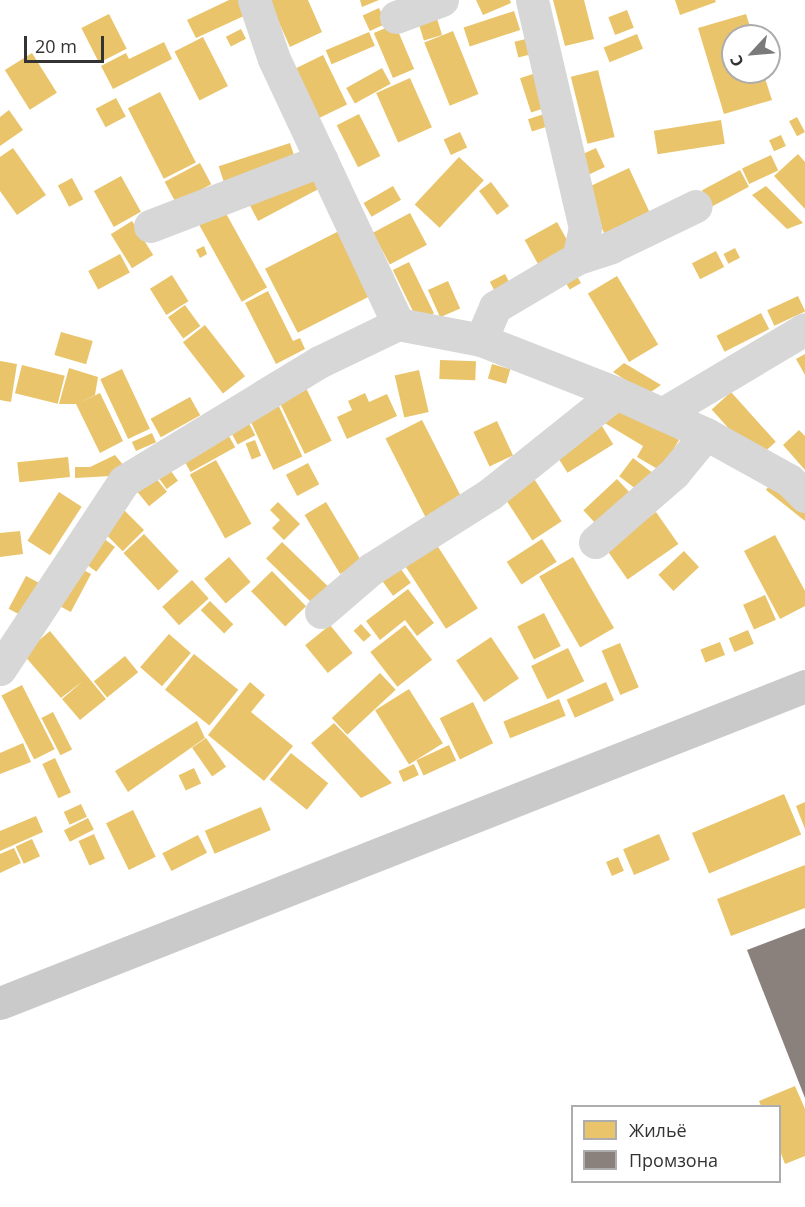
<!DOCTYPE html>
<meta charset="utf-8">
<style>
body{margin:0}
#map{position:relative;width:805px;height:1207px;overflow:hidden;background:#fff;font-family:"Open Sans",sans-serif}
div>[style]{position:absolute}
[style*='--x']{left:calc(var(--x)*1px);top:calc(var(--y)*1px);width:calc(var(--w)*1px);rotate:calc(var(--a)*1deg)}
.homes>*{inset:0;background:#e9c46a;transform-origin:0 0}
.industry>*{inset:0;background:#8a817c}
.minor>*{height:33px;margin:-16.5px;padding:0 16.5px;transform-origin:16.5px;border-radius:16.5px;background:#d7d7d7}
.major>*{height:33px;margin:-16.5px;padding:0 16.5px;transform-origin:16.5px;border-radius:16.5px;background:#cacaca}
span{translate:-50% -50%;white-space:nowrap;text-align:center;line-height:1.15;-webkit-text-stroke:6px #fff;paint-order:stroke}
.legend{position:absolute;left:571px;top:1105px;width:210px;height:78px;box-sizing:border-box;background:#fff;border:2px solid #adadad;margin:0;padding:8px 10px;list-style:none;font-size:18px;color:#333}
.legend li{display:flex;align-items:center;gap:12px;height:30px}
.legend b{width:30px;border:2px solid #adadad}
.north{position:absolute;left:721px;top:24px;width:60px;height:60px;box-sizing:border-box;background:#fff;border:2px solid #adadad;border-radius:50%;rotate:244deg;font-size:16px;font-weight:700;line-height:24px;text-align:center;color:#333}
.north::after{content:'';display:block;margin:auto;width:21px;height:27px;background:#7a7a7a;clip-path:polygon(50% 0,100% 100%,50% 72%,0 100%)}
.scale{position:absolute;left:24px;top:36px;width:80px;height:27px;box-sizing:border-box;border:3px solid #333;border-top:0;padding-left:8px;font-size:18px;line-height:21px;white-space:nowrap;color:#333;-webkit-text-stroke:4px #fff;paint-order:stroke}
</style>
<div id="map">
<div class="homes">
<div style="clip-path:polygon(229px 0,239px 0,246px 15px,196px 38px,187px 20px)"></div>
<div style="clip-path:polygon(269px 0,308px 0,322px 32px,290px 47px)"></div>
<div style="clip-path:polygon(360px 0,379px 0,362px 7px)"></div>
<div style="clip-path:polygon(476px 0,510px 0,511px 3px,483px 15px)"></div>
<div style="clip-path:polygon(553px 0,584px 0,594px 39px,565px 46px)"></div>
<div style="clip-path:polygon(675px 0,715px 0,716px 2px,680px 15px)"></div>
<div style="left:379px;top:8px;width:17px;height:18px;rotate:65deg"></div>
<div style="left:627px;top:10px;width:19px;height:20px;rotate:69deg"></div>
<div style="left:514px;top:11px;width:20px;height:53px;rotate:72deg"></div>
<div style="left:435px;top:12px;width:24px;height:19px;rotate:73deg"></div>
<div style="left:109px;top:14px;width:39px;height:31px;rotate:63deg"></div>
<div style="clip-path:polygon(746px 14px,753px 36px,733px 36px,733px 72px,763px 72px,772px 100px,724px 114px,698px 28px)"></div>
<div style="left:395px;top:24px;width:49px;height:23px;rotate:67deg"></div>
<div style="left:241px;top:29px;width:11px;height:17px;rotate:63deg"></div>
<div style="left:453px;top:31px;width:68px;height:31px;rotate:68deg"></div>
<div style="left:369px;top:32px;width:15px;height:47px;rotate:67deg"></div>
<div style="left:637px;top:34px;width:16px;height:36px;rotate:68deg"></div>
<div style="left:203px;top:37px;width:55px;height:32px;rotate:63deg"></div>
<div style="left:530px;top:38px;width:16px;height:16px;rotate:76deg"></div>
<div style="clip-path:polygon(164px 42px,172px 59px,113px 89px,101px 66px,126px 53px,129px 59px)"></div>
<div style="left:32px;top:53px;width:47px;height:32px;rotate:58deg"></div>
<div style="left:323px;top:55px;width:55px;height:34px;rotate:64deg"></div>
<div style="left:382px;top:68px;width:18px;height:41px;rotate:61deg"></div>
<div style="left:598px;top:70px;width:69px;height:28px;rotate:76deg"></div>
<div style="left:539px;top:72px;width:36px;height:20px;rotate:72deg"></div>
<div style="left:410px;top:78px;width:54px;height:37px;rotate:66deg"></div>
<div style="left:160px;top:92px;width:79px;height:36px;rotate:63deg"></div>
<div style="left:116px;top:98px;width:21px;height:23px;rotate:62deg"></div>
<div style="clip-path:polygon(9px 110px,23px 130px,0 146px,0 117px)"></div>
<div style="left:547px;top:113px;width:13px;height:20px;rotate:72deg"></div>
<div style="left:359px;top:114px;width:47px;height:25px;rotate:63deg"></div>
<div style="left:797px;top:117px;width:17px;height:9px;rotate:62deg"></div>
<div style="left:721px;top:120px;width:24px;height:68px;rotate:81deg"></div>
<div style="left:460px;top:132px;width:17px;height:18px;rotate:65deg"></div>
<div style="left:781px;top:135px;width:12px;height:13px;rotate:66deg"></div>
<div style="left:290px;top:143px;width:19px;height:75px;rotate:72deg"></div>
<div style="clip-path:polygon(13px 148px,46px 195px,17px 215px,0 191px,0 157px)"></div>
<div style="left:596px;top:148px;width:21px;height:18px;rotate:65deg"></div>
<div style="clip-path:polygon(798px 154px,805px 162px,805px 209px,774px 176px)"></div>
<div style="left:771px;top:155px;width:17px;height:32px;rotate:65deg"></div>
<div style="left:459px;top:157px;width:34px;height:65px;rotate:43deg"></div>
<div style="left:200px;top:163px;width:24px;height:40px;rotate:62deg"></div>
<div style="left:629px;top:168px;width:54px;height:50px;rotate:65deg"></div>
<div style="left:740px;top:170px;width:19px;height:43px;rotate:62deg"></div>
<div style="left:312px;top:171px;width:19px;height:71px;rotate:62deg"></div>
<div style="left:121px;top:176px;width:41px;height:31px;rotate:61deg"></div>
<div style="left:72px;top:178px;width:24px;height:16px;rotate:62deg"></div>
<div style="left:491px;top:182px;width:30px;height:15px;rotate:53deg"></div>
<div style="left:393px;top:186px;width:16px;height:34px;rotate:60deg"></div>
<div style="clip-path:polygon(766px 186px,803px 223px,787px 229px,752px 195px)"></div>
<div style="left:223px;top:208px;width:91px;height:29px;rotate:61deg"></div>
<div style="left:410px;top:213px;width:36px;height:42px;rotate:62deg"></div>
<div style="left:132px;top:221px;width:40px;height:25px;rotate:58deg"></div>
<div style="left:557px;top:222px;width:33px;height:37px;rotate:61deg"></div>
<div style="left:339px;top:231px;width:72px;height:83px;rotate:63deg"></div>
<div style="clip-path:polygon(204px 246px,207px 254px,200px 258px,196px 250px)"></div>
<div style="left:735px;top:248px;width:11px;height:13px;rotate:63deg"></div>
<div style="left:716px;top:251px;width:18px;height:27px;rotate:63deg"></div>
<div style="left:120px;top:254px;width:21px;height:36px;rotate:62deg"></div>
<div style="left:409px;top:262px;width:57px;height:18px;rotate:64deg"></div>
<div style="left:574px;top:271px;width:14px;height:13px;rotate:60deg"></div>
<div style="left:505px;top:274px;width:13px;height:17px;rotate:63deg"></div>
<div style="left:172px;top:275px;width:31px;height:26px;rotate:58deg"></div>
<div style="left:617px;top:276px;width:80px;height:34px;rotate:59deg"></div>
<div style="left:448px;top:281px;width:30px;height:22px;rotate:66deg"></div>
<div style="clip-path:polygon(268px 291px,293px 341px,300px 338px,305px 349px,276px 364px,245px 303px)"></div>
<div style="left:798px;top:296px;width:17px;height:34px;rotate:65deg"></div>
<div style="left:185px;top:305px;width:26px;height:21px;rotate:54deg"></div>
<div style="left:761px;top:313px;width:18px;height:50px;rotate:63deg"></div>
<div style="left:205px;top:325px;width:65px;height:28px;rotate:52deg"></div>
<div style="left:61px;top:332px;width:33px;height:24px;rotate:16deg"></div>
<div style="clip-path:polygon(805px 354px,805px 375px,796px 359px)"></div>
<div style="left:440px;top:360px;width:36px;height:19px;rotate:2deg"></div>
<div style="clip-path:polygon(0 361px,17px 364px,11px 402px,0 400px)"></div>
<div style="clip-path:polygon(624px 363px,661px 385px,648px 394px,613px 372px)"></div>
<div style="left:492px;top:364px;width:19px;height:15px;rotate:16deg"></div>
<div style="left:22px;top:365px;width:44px;height:29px;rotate:14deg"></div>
<div style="clip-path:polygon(69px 368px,98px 377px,95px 395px,79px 403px,100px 393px,123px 441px,100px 453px,76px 404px,59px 404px)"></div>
<div style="left:122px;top:369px;width:66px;height:24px;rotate:65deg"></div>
<div style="left:419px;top:370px;width:43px;height:25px;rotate:77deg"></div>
<div style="left:305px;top:386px;width:61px;height:30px;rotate:64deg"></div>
<div style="left:731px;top:392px;width:67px;height:26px;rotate:48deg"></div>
<div style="clip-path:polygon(365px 393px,369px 402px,387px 394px,397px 416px,347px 439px,337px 417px,352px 410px,348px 401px)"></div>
<div style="left:190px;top:397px;width:21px;height:45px;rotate:61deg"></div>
<div style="left:277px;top:402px;width:60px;height:32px;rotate:65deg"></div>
<div style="clip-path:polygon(614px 403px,679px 440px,661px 471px,637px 457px,643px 446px,603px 422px)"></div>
<div style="left:244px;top:414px;width:24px;height:20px;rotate:62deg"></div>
<div style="left:422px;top:420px;width:92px;height:41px;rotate:63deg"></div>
<div style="left:497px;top:421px;width:38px;height:26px;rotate:65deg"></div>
<div style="left:600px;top:423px;width:25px;height:54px;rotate:58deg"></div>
<div style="left:225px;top:429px;width:21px;height:51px;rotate:61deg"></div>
<div style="clip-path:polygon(799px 430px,805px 436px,805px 470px,783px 445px)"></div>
<div style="left:152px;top:433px;width:10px;height:22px;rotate:66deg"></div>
<div style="left:255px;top:440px;width:17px;height:10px;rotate:69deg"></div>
<div style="clip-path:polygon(115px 455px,124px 466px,112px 476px,75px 478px,75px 467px,90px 467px)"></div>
<div style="left:68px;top:457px;width:20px;height:51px;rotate:84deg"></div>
<div style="left:633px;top:458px;width:26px;height:23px;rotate:37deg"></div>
<div style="left:216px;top:460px;width:73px;height:30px;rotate:61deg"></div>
<div style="left:308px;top:463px;width:24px;height:25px;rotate:62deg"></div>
<div style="left:168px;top:467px;width:17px;height:14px;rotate:54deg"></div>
<div style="left:529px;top:471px;width:60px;height:35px;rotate:57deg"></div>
<div style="left:155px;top:477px;width:19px;height:23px;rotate:51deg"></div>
<div style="left:617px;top:479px;width:23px;height:46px;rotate:47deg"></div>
<div style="clip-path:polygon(773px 480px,805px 502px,805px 521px,766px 490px)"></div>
<div style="left:59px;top:492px;width:27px;height:58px;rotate:33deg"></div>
<div style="clip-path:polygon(278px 502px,300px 524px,284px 540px,272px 528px,280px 520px,270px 510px)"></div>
<div style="left:326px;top:502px;width:69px;height:25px;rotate:59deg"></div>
<div style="left:120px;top:506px;width:34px;height:30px;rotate:45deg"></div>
<div style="left:656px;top:512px;width:39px;height:62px;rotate:55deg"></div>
<div style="clip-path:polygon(20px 531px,23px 554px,0 557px,0 533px)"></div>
<div style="left:144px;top:534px;width:51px;height:28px;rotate:47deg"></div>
<div style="left:99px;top:535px;width:20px;height:31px;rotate:37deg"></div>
<div style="clip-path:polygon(775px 535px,805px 591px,805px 606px,780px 619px,744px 551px)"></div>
<div style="left:431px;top:536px;width:86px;height:38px;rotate:57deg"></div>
<div style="left:542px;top:539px;width:27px;height:42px;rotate:57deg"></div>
<div style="left:282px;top:542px;width:66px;height:23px;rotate:44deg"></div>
<div style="left:684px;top:551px;width:22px;height:35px;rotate:47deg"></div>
<div style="left:229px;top:557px;width:33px;height:33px;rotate:49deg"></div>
<div style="left:573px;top:557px;width:82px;height:39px;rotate:60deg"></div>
<div style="left:395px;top:561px;width:27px;height:22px;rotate:54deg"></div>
<div style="left:76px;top:566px;width:17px;height:43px;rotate:28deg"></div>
<div style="left:272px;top:571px;width:49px;height:29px;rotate:46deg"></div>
<div style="left:26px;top:576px;width:15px;height:37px;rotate:28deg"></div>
<div style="left:192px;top:580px;width:25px;height:40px;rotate:48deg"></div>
<div style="clip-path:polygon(408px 589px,434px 623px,417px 636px,405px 620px,380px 640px,366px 621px)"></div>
<div style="left:765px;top:595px;width:27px;height:24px;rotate:66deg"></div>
<div style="left:210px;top:601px;width:33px;height:13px;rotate:45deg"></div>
<div style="left:544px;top:613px;width:37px;height:30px;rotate:63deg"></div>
<div style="left:361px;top:624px;width:15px;height:10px;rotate:48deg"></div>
<div style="left:330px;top:625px;width:36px;height:32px;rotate:51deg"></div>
<div style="left:405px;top:625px;width:44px;height:44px;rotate:52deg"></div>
<div style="left:748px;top:630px;width:15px;height:21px;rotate:67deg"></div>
<div style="clip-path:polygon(50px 631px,106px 699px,80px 720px,62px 699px,83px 681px,61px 698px,23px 654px)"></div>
<div style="left:169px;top:634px;width:29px;height:44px;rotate:41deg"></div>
<div style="left:491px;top:637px;width:50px;height:42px;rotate:56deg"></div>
<div style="left:720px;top:642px;width:14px;height:21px;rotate:69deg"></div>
<div style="left:620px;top:643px;width:48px;height:20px;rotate:67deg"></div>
<div style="left:568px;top:648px;width:37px;height:41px;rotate:64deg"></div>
<div style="left:194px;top:654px;width:57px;height:46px;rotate:39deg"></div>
<div style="left:125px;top:656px;width:21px;height:40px;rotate:51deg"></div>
<div style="left:380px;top:673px;width:23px;height:66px;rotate:47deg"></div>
<div style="clip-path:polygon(250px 682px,265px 695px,251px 712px,293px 746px,264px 781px,208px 735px)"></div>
<div style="left:606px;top:682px;width:20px;height:43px;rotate:66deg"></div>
<div style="left:22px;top:685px;width:72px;height:23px;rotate:63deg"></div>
<div style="left:409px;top:689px;width:64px;height:40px;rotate:58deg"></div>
<div style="left:559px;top:699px;width:18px;height:60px;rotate:68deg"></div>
<div style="left:473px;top:702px;width:46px;height:37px;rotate:64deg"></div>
<div style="left:53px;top:712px;width:42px;height:13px;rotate:63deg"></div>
<div style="clip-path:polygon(197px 721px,205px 738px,128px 792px,115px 771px)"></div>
<div style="clip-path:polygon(334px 723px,392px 783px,361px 798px,311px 743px)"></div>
<div style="left:206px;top:738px;width:35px;height:17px;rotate:55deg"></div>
<div style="clip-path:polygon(23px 743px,31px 762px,0 774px,0 753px)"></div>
<div style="left:449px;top:745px;width:17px;height:36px;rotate:65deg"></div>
<div style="left:291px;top:753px;width:48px;height:34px;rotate:39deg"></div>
<div style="left:55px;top:758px;width:38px;height:14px;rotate:65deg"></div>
<div style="left:414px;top:764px;width:12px;height:17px;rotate:66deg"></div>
<div style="left:194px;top:768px;width:17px;height:17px;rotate:65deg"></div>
<div style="left:784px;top:794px;width:44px;height:100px;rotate:67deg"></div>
<div style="clip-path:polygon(805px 802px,805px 829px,796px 806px)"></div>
<div style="left:81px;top:804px;width:14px;height:19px;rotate:65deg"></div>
<div style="left:261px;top:807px;width:25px;height:61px;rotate:67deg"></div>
<div style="left:133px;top:810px;width:52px;height:30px;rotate:64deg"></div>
<div style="clip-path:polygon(36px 816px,43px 832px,0 851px,0 831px)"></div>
<div style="left:88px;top:818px;width:13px;height:27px;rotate:63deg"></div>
<div style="left:94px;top:834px;width:27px;height:17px;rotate:66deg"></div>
<div style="left:659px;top:834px;width:28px;height:39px;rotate:67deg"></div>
<div style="left:198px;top:835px;width:20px;height:40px;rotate:63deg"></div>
<div style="left:32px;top:839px;width:19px;height:18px;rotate:65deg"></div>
<div style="clip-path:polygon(14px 848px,21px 863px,0 873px,0 854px)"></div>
<div style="left:618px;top:857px;width:15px;height:13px;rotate:67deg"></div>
<div style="clip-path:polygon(805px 865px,805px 908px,731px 936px,717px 899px)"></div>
<div style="clip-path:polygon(795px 1086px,805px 1109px,805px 1156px,785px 1164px,780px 1151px,780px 1107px,761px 1106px,759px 1101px)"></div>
</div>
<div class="industry">
<div style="clip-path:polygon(805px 928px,805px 1098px,747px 950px)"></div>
</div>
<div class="minor">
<div style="--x:254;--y:0;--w:62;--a:71.3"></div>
<div style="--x:274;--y:59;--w:293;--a:64.9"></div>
<div style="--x:396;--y:17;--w:49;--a:-20.3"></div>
<div style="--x:150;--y:226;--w:184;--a:-21"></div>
<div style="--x:578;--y:258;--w:35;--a:-18"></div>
<div style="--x:611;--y:247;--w:94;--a:-25.8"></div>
<div style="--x:481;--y:340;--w:36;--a:-67"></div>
<div style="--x:495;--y:307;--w:96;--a:-30.6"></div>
<div style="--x:578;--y:258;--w:31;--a:-77"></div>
<div style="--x:585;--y:228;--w:234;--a:-103.1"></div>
<div style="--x:662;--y:414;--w:166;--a:-30.7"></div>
<div style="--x:595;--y:542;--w:105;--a:-41.1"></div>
<div style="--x:674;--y:473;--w:50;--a:-50.6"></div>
<div style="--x:321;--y:612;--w:66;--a:-40.7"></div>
<div style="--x:371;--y:569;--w:141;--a:-32.2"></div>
<div style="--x:490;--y:494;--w:161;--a:-38.7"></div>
<div style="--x:0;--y:669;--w:225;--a:-56.6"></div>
<div style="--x:124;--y:481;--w:228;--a:-31.4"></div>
<div style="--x:319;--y:362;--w:88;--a:-25.7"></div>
<div style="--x:398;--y:324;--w:85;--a:10.9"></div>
<div style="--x:481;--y:340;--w:145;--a:21.4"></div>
<div style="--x:616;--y:393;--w:99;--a:24.5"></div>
<div style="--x:706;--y:434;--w:95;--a:29"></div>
<div style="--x:789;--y:480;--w:23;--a:45"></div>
</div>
<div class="major">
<div style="--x:0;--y:1003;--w:865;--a:-21.49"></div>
</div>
<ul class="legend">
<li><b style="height:16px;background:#e9c46a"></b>Жильё</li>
<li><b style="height:16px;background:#8a817c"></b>Промзона</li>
</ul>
<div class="north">С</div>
<div class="scale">20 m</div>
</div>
